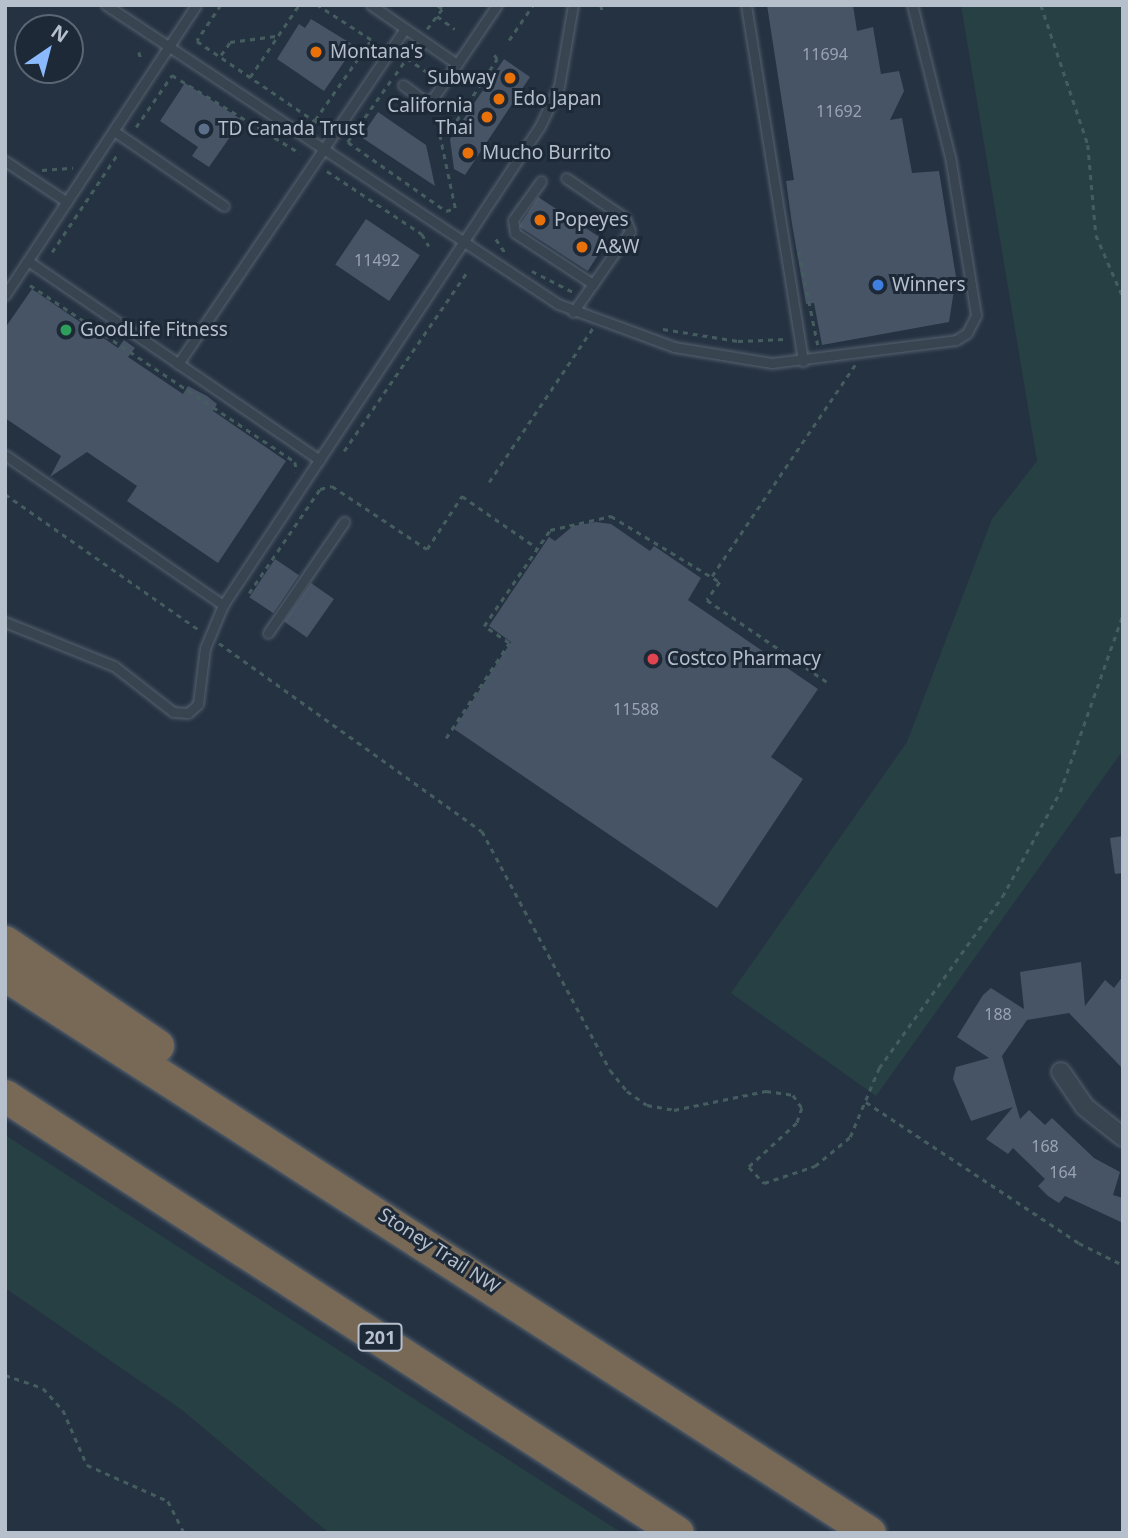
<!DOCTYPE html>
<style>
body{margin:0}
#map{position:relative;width:1128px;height:1538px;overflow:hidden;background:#253242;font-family:"Noto Sans",sans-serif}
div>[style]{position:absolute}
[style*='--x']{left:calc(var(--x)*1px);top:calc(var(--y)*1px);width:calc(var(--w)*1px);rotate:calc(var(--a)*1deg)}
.green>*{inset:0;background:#274043}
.building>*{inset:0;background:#465466;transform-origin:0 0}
.path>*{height:2.5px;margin-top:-1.25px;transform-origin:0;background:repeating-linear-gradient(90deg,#455d5f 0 5px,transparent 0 10px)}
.roads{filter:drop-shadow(0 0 2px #57626f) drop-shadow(0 0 2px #57626f)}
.lane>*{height:9px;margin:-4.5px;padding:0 4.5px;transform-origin:4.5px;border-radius:4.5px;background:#394451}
.street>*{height:18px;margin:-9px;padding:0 9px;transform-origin:9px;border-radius:9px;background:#394451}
.highway>*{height:32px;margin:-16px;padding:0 16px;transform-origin:16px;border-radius:16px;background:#786956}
.dots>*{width:19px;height:19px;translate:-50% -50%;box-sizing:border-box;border:4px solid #1e2937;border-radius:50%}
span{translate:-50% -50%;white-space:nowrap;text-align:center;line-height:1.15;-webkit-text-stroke:6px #1e2937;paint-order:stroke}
.number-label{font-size:16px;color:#9aa4b2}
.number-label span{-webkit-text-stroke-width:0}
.shield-label span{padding:2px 5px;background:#1e2937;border:2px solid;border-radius:5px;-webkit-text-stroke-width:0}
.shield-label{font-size:18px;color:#b6bfcc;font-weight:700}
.poi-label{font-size:19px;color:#b6bfcc}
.left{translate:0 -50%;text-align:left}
.right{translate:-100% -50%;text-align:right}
.street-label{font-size:19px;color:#b6bfcc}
.frame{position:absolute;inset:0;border:7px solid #b6bfcc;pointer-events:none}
.north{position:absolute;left:14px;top:14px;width:70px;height:70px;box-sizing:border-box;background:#1e2937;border:2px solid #5b6573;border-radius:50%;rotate:35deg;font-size:19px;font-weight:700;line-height:28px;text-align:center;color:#b6bfcc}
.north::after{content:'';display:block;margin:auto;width:24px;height:32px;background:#8abafc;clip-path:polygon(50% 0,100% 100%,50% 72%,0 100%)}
</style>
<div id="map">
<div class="green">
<div style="clip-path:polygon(961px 5px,1123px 5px,1123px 750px,876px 1096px,731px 993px,907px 742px,992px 519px,1037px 461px)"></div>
<div style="clip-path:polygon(5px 1135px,622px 1533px,329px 1533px,182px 1410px,5px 1288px)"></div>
</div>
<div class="building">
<div style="clip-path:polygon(767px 5px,853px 5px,857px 31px,873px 27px,881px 74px,899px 71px,904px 91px,890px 120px,902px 118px,912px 173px,939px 171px,956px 277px,949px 322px,822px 345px,814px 303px,806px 304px,792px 224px,786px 181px,794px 180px)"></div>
<div style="clip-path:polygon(311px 19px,355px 46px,324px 91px,277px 59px,299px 24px,305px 28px)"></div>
<div style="clip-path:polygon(504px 59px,530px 77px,465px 175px,454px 169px,450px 139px)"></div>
<div style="clip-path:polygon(185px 83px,242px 120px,209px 167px,192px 156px,198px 147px,160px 121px)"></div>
<div style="clip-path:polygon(378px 112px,426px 145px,435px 186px,361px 137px)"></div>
<div style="left:538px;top:197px;width:82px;height:35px;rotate:33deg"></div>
<div style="left:366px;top:219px;width:65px;height:55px;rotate:34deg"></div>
<div style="clip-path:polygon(32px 289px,118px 348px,124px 340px,135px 348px,128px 357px,183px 394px,188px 386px,207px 396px,217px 404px,213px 411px,286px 461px,218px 563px,127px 501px,137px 486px,87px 452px,50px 477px,61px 456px,5px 418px,5px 328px)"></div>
<div style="clip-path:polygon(596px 522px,611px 524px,650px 551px,654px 546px,701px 578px,688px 600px,818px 689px,771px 757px,803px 779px,717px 908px,454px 729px,511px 642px,489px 626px,549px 537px,555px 541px,573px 526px)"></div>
<div style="left:275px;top:559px;width:29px;height:46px;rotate:34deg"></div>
<div style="left:311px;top:583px;width:28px;height:47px;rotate:35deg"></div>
<div style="clip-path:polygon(1123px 836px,1123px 873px,1115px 874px,1110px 838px)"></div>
<div style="clip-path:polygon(1081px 962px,1085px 1006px,1105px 980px,1114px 988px,1123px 976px,1123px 1069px,1069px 1013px,1027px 1020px,1002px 1056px,1020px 1119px,1029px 1110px,1045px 1125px,1052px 1118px,1094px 1158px,1120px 1172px,1113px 1195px,1123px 1198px,1123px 1223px,1065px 1196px,1059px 1203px,1048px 1196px,1038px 1186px,1045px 1179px,1013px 1148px,1008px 1154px,986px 1139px,1013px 1107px,971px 1121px,953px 1079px,956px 1067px,989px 1058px,957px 1037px,983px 995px,991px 988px,1024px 1009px,1020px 972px)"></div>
</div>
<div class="path">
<div style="--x:221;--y:5;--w:43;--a:123.7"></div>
<div style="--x:197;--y:41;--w:148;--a:34.2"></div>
<div style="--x:601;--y:5;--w:5;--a:79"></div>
<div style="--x:1041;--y:5;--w:148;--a:71.4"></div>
<div style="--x:1088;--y:145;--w:90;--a:84.9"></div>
<div style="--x:1096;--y:235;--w:68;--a:66.5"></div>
<div style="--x:437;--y:16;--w:22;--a:36"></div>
<div style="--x:427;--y:29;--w:25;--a:-53"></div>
<div style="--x:442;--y:9;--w:7;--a:-146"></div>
<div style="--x:509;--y:40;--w:42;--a:-55.6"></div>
<div style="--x:139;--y:52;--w:10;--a:73"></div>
<div style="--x:221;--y:55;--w:16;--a:-55"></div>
<div style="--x:230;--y:42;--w:46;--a:-7.4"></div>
<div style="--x:407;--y:58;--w:24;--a:35"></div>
<div style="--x:395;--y:75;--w:32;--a:-55"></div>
<div style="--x:250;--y:77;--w:87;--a:-55.8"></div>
<div style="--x:391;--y:81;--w:75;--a:125.2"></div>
<div style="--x:348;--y:142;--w:120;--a:35.1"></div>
<div style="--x:446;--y:211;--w:9;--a:-18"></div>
<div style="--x:455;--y:208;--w:83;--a:-101.9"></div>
<div style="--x:315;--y:120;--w:98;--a:-55"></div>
<div style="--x:371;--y:40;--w:64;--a:-147.1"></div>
<div style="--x:136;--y:127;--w:63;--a:-55.3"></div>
<div style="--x:172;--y:75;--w:150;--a:31.4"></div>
<div style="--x:438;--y:134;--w:14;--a:-21"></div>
<div style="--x:451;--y:129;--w:84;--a:-56.7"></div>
<div style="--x:497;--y:59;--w:5;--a:-127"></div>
<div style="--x:42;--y:170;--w:31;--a:-4"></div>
<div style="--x:327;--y:171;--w:114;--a:33.6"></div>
<div style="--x:422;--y:234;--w:14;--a:60"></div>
<div style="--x:496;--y:239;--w:18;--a:56"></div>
<div style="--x:52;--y:252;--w:120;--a:-56.2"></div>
<div style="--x:799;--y:252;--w:95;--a:78.5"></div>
<div style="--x:532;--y:271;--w:46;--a:27.1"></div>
<div style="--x:30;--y:285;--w:319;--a:33.7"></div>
<div style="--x:295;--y:462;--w:10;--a:79"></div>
<div style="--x:663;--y:329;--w:76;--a:9.1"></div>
<div style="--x:738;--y:341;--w:47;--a:-2.4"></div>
<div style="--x:344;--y:451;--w:217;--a:-55.5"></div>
<div style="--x:489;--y:482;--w:186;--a:-56"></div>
<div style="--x:5;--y:494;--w:237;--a:35"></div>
<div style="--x:712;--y:576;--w:255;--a:-55.9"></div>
<div style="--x:249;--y:593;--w:126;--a:-55.7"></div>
<div style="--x:320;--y:489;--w:12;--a:-14"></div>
<div style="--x:332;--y:486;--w:114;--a:33.6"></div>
<div style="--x:427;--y:549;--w:64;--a:-56.6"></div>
<div style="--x:462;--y:496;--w:91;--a:34.7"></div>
<div style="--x:219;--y:643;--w:323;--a:35.6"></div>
<div style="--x:482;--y:831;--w:271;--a:61.8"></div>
<div style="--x:610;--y:1070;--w:27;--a:51"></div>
<div style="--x:627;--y:1091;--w:24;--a:35"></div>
<div style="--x:647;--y:1105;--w:27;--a:10"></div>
<div style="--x:674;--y:1110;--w:94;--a:-11.7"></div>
<div style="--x:766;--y:1091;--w:27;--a:8"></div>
<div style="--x:793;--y:1095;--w:16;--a:55"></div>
<div style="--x:802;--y:1108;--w:16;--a:108"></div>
<div style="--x:797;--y:1123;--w:65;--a:137.5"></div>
<div style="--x:749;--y:1167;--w:22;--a:47"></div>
<div style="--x:764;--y:1183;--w:54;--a:-18.4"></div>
<div style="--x:815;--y:1166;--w:45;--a:-39.6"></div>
<div style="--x:850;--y:1137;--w:75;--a:-67.2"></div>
<div style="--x:879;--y:1068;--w:211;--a:-54.3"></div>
<div style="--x:1002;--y:897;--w:120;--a:-61.1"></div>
<div style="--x:1060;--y:792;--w:189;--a:-70.5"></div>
<div style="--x:446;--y:738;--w:114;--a:-56.4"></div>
<div style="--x:509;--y:643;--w:30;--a:-146"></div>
<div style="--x:484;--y:626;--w:116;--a:-55.5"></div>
<div style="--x:550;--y:530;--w:63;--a:-12.9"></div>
<div style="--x:611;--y:516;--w:127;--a:31.2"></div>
<div style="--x:720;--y:582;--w:22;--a:126"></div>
<div style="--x:707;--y:600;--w:149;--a:34.3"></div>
<div style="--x:866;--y:1102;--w:255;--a:33.5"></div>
<div style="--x:1079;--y:1243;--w:49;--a:26.6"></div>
<div style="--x:5;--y:1375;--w:40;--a:18.9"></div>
<div style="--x:43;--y:1388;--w:30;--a:48"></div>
<div style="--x:63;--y:1410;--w:60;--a:66.4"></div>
<div style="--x:87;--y:1465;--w:89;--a:24"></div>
<div style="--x:168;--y:1501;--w:36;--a:63"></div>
</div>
<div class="roads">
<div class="lane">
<div style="--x:106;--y:5;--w:542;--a:33.48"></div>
<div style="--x:558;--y:304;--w:124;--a:20.3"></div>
<div style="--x:674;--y:347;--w:99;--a:9.3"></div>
<div style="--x:772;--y:363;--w:185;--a:-7.1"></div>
<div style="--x:956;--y:340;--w:13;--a:-32"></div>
<div style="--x:967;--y:333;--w:20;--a:-63"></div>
<div style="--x:976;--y:315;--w:160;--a:-99.3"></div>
<div style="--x:950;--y:157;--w:157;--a:-104"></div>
<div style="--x:371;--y:5;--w:104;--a:34.5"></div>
<div style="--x:457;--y:64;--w:71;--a:-55.9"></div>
<div style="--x:746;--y:5;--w:361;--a:80.9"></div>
<div style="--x:403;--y:85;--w:32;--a:36"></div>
<div style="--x:429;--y:104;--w:49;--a:-55"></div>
<div style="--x:114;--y:131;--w:133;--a:34.3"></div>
<div style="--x:5;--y:161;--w:74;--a:33.5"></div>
<div style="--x:566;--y:178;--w:71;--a:34.1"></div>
<div style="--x:625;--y:218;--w:14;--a:69"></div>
<div style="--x:630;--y:231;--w:99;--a:125.1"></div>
<div style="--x:541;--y:181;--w:48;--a:125.7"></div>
<div style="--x:513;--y:220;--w:13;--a:81"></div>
<div style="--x:515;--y:233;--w:93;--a:33.2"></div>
<div style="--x:28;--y:261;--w:353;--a:34.3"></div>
<div style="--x:5;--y:295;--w:347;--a:-56.6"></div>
<div style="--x:178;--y:364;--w:405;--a:-55.9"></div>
<div style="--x:5;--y:455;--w:265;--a:34.5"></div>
<div style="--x:5;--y:622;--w:118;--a:22"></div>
<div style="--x:114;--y:666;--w:75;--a:37.9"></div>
<div style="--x:173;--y:712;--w:15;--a:4"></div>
<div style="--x:188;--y:713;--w:13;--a:-42"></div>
<div style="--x:198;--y:704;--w:56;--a:-82.9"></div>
<div style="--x:205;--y:648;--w:47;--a:-67.3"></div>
<div style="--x:223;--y:605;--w:574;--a:-56.5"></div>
<div style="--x:540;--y:126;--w:44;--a:-64.6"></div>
<div style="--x:559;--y:86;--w:82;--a:-80.2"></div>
<div style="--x:268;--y:633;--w:135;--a:-55.6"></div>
</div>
<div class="street">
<div style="--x:1061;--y:1072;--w:42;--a:55.6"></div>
<div style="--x:1085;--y:1107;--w:48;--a:38.3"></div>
</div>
<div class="highway">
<div style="--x:5;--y:942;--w:185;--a:34.2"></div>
<div style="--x:5;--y:975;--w:1029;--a:32.83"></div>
<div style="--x:5;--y:1096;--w:802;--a:33"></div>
</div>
</div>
<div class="dots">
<div style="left:316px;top:52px;background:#e8710a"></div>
<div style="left:510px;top:78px;background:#e8710a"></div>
<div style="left:499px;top:99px;background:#e8710a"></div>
<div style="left:487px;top:117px;background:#e8710a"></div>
<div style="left:204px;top:129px;background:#5c6f8a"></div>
<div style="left:468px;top:153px;background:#e8710a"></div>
<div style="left:540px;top:220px;background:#e8710a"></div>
<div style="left:582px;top:247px;background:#e8710a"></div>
<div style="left:878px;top:285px;background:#3f7fe0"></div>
<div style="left:66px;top:330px;background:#2e9e5b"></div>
<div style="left:653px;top:659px;background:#e0444e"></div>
</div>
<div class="number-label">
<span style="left:825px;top:54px">11694</span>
<span style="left:839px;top:111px">11692</span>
<span style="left:377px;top:260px">11492</span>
<span style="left:636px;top:709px">11588</span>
<span style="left:998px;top:1014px">188</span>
<span style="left:1045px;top:1146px">168</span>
<span style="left:1063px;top:1172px">164</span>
</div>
<div class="shield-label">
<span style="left:380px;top:1337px">201</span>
</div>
<div class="poi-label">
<span class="left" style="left:330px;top:52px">Montana's</span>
<span class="right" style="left:496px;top:78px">Subway</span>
<span class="left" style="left:513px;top:99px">Edo Japan</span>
<span class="right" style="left:473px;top:117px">California<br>Thai</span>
<span class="left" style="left:218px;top:129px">TD Canada Trust</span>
<span class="left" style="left:482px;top:153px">Mucho Burrito</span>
<span class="left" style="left:554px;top:220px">Popeyes</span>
<span class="left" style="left:596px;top:247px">A&amp;W</span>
<span class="left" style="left:892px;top:285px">Winners</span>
<span class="left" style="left:80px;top:330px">GoodLife Fitness</span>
<span class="left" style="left:667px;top:659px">Costco Pharmacy</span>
</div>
<div class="street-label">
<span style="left:439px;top:1251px;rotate:33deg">Stoney Trail NW</span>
</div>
<div class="frame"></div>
<div class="north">N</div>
</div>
